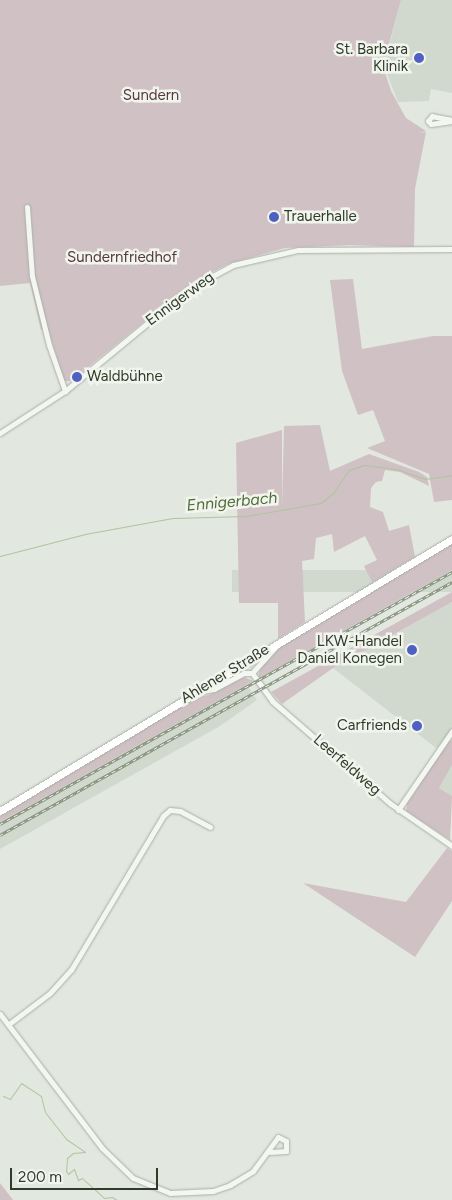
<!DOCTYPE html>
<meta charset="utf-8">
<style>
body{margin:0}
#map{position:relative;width:452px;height:1200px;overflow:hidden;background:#e2e7df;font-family:Figtree,sans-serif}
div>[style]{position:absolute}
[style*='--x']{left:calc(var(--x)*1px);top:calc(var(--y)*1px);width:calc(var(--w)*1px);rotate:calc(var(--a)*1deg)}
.built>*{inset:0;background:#d1d8cd;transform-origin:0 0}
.green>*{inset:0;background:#d0c1c5}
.stream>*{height:1px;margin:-0.5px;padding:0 0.5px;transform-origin:0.5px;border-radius:0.5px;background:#b0c49d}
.roads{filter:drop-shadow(0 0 1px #a9b0a5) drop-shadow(0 0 1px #a9b0a5)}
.minor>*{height:5px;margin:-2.5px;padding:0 2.5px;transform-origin:2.5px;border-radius:2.5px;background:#f3f6f1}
.secondary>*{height:7px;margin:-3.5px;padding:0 3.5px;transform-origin:3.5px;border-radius:3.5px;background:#fff}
.rail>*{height:3px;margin-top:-1.5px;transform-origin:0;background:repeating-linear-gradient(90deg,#f1f5ee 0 4px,#828f7a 0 8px);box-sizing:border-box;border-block:1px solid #828f7a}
.dots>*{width:14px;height:14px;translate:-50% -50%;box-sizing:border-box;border:2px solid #f1f5ee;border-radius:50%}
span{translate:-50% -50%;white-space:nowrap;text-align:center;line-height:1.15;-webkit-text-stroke:5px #f1f5ee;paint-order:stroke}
.poi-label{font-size:15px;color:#303c29}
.right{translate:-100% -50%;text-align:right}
.left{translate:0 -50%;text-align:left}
.park-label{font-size:15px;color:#57383e}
.street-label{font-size:15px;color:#303c29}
.water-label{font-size:16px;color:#506d37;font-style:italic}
.scale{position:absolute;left:10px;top:1168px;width:148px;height:22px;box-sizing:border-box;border:2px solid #303c29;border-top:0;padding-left:6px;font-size:15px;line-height:18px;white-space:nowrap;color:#303c29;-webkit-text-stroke:4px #f1f5ee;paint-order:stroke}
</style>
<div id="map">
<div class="built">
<div style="clip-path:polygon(401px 0,452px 0,452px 93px,431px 89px,429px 101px,398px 102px,384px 66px)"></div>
<div style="left:452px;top:570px;width:22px;height:220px;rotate:90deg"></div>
<div style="clip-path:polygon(452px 602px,452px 742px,447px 740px,436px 748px,333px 668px)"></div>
<div style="clip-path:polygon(246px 684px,257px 700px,220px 726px,0 849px,0 821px)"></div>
<div style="clip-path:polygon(452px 765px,452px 796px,439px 788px)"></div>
</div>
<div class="green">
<div style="clip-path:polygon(0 0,401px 0,383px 66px,391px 91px,406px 118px,426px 131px,418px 133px,426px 132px,415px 189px,414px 247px,350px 245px,285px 248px,228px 264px,194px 281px,71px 381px,64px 381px,48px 329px,41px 330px,30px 283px,0 286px)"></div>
<div style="clip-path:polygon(353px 279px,362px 349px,433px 336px,452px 336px,452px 500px,434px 502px,429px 474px,367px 448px,385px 441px,373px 410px,358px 415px,342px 371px,330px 280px)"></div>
<div style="clip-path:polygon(320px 425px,330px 471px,369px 454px,419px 472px,427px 477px,429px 486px,400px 472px,385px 470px,382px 481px,376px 482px,371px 488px,370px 507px,383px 512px,389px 531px,409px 525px,415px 557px,372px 582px,364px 566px,377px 560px,365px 536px,334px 552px,332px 534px,316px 538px,314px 559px,302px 561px,305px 622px,278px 639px,278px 603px,239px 603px,236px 443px,282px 430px,282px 507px,284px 426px)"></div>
<div style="clip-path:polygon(452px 543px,452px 570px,258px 679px,260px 668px,285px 642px)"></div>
<div style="clip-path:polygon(452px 592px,452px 602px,333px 668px,282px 704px,271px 692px)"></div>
<div style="clip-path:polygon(244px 677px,253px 681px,0 822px,0 815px,126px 739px,197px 697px,209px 695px)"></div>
<div style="clip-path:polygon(448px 740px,452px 742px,452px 765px,439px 788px,452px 796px,450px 840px,406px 811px,407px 804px)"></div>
<div style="clip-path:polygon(447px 848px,452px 851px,452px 901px,415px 957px,303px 883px,406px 902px)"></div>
<div style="clip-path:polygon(0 1183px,13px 1200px,0 1200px)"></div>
</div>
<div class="stream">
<div style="--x:0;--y:556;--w:88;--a:-14.5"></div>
<div style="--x:85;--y:534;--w:89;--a:-10.3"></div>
<div style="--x:173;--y:518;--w:73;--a:-1.6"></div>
<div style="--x:246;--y:516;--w:76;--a:-9.8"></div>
<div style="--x:321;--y:503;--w:17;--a:-40"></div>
<div style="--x:334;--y:492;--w:27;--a:-56"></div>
<div style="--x:349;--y:470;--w:16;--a:-18"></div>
<div style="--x:364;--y:465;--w:32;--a:7"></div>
<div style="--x:396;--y:469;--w:31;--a:19"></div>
<div style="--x:425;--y:479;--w:27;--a:-8"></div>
<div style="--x:3;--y:1096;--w:8;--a:23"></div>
<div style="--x:10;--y:1099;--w:19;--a:-55"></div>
<div style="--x:21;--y:1083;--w:24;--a:33"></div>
<div style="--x:41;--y:1096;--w:16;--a:76"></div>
<div style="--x:45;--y:1112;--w:34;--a:52"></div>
<div style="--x:66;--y:1139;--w:23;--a:34"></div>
<div style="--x:85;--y:1152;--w:12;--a:175"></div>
<div style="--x:73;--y:1153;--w:8;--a:140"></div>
<div style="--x:67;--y:1158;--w:13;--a:94"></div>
<div style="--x:66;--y:1171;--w:4;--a:56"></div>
<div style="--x:68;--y:1174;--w:8;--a:-40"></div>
<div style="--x:74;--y:1169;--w:12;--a:70"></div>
<div style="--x:78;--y:1180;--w:4;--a:-27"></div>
<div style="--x:82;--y:1178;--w:30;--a:42"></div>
<div style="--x:104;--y:1198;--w:8;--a:-7"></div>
<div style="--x:112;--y:1197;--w:6;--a:31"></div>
</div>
<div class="roads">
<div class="minor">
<div style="--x:452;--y:120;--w:20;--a:-169"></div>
<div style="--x:432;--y:116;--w:6;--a:129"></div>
<div style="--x:428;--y:121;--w:4;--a:45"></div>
<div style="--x:431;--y:124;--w:21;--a:-8"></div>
<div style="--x:27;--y:207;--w:69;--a:85.9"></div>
<div style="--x:32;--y:276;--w:71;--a:76.2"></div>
<div style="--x:49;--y:345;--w:49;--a:70.8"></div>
<div style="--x:0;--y:433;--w:77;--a:-32.9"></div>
<div style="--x:65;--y:391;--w:162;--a:-39.5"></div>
<div style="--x:190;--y:288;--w:49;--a:-28.1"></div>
<div style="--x:233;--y:265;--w:67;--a:-13"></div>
<div style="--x:298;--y:250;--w:154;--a:-0.4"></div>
<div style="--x:252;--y:673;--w:34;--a:54"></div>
<div style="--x:272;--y:701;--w:157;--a:40.9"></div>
<div style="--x:391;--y:804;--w:74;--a:34.5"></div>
<div style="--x:252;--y:673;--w:39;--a:-48"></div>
<div style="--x:202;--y:691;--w:12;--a:-9"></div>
<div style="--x:214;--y:689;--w:34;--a:-28"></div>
<div style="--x:244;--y:673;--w:8;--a:0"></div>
<div style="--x:398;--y:810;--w:96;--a:-55.6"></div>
<div style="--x:0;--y:1014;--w:168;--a:52.7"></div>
<div style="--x:102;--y:1148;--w:43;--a:44.1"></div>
<div style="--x:133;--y:1178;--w:40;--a:22"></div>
<div style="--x:170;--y:1193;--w:43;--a:-2.7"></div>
<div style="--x:213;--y:1191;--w:18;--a:-19"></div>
<div style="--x:230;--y:1185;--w:27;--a:-31"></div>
<div style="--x:253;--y:1171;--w:42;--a:-53.7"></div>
<div style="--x:278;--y:1137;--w:9;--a:27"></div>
<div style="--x:286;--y:1141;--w:10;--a:90"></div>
<div style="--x:286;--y:1151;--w:16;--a:176"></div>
<div style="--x:9;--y:1024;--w:51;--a:-37.1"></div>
<div style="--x:50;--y:993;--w:31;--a:-48"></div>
<div style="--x:71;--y:970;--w:179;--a:-59.1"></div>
<div style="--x:163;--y:816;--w:9;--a:-41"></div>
<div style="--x:170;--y:810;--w:10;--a:6"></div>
<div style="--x:180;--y:811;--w:34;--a:28"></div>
</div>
<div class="secondary">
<div style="--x:0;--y:811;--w:528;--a:-31.04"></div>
</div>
</div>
<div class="rail">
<div style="--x:0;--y:824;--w:518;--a:-29.14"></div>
<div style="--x:0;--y:835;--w:518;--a:-29.24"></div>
</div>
<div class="dots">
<div style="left:419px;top:58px;background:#4e61c2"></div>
<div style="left:274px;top:217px;background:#4e61c2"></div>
<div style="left:77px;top:377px;background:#4e61c2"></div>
<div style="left:412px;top:650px;background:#4e61c2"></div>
<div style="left:417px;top:726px;background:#4e61c2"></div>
</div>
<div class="poi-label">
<span class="right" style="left:408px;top:58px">St. Barbara<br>Klinik</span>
<span class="left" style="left:284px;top:217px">Trauerhalle</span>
<span class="left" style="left:87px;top:377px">Waldbühne</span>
<span class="right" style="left:402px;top:650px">LKW-Handel<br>Daniel Konegen</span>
<span class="right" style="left:407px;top:726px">Carfriends</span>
</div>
<div class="park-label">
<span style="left:151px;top:96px">Sundern</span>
<span style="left:122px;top:258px">Sundernfriedhof</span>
</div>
<div class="street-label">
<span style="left:180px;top:299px;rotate:-36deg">Ennigerweg</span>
<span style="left:225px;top:674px;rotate:-31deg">Ahlener Straße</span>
<span style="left:347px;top:765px;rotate:41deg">Leerfeldweg</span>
</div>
<div class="water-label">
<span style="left:232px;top:502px;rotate:-5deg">Ennigerbach</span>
</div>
<div class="scale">200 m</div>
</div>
